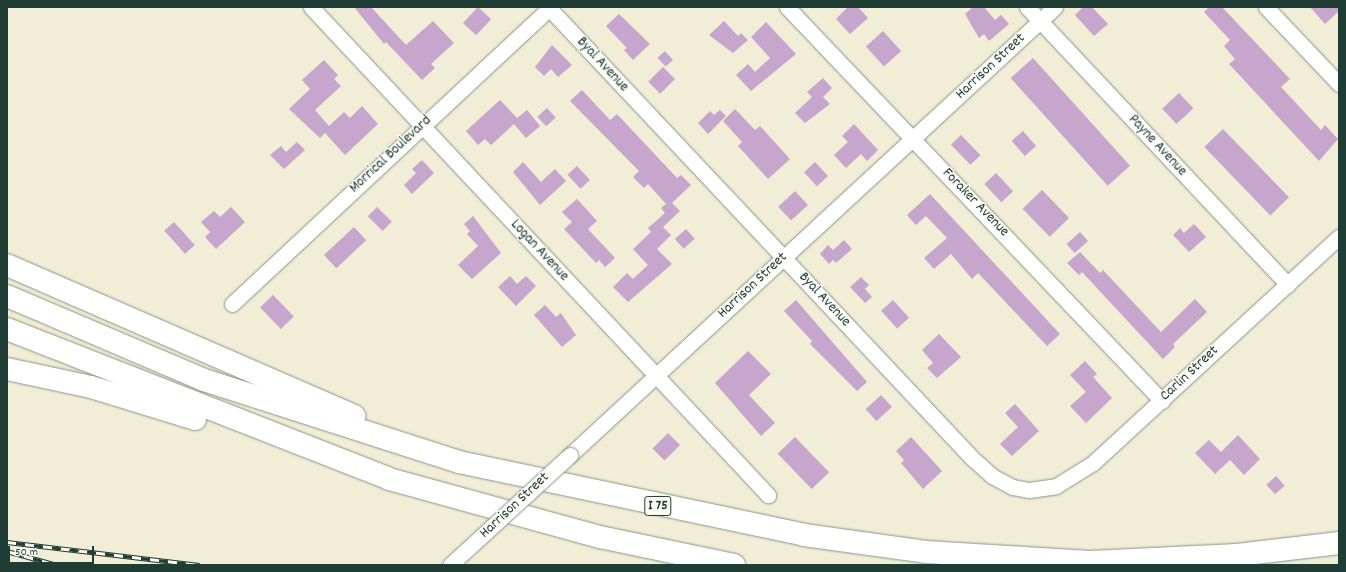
<!DOCTYPE html>
<style>
body{margin:0}
#map{position:relative;width:1346px;height:572px;overflow:hidden;background:#f1edd7;font-family:Dekko,sans-serif}
div>[style]{position:absolute}
[style*='--x']{left:calc(var(--x)*1px);top:calc(var(--y)*1px);width:calc(var(--w)*1px);rotate:calc(var(--a)*1deg)}
.building>*{inset:0;background:#c6a6cd;transform-origin:0 0}
.roads{filter:drop-shadow(0 0 1px #889586) drop-shadow(0 0 1px #889586)}
.minor>*{height:15px;margin:-7.5px;padding:0 7.5px;transform-origin:7.5px;border-radius:7.5px;background:#fff}
.highway>*{height:22px;margin:-11px;padding:0 11px;transform-origin:11px;border-radius:11px;background:#fff}
.rail>*{height:4.5px;margin-top:-2.25px;transform-origin:0;background:repeating-linear-gradient(90deg,#fdfcf7 0 9px,#1f3d34 0 18px);box-sizing:border-box;border-block:1px solid #1f3d34}
.bridges{filter:drop-shadow(0 0 1px #889586) drop-shadow(0 0 1px #889586)}
.minor-bridge>*{height:15px;margin:-7.5px;padding:0 7.5px;transform-origin:7.5px;border-radius:7.5px;background:#fff}
span{translate:-50% -50%;white-space:nowrap;text-align:center;line-height:1.15;-webkit-text-stroke:3px #fdfcf7;paint-order:stroke}
.shield-label span{padding:1px 3px;background:#fdfcf7;border:1px solid;border-radius:3px;-webkit-text-stroke-width:0}
.shield-label{font-size:14px;color:#1f3d34;font-weight:700}
.street-label{font-size:15px;color:#1f3d34}
.frame{position:absolute;inset:0;border:8px solid #1f3d34;pointer-events:none}
.scale{position:absolute;left:8px;top:546px;width:86px;height:18px;box-sizing:border-box;border:2px solid #1f3d34;border-top:0;padding-left:5px;font-size:12px;line-height:14px;white-space:nowrap;color:#1f3d34;-webkit-text-stroke:3px #fdfcf7;paint-order:stroke}
</style>
<div id="map">
<div class="building">
<div style="clip-path:polygon(354px 7px,371px 7px,406px 45px,433px 21px,454px 43px,431px 64px,435px 68px,422px 80px,386px 42px,384px 44px)"></div>
<div style="left:478px;top:7px;width:18px;height:22px;rotate:43deg"></div>
<div style="clip-path:polygon(848px 7px,858px 7px,868px 18px,850px 34px,836px 19px)"></div>
<div style="clip-path:polygon(973px 7px,984px 7px,995px 20px,1001px 15px,1009px 24px,989px 41px,984px 34px,979px 38px,965px 14px)"></div>
<div style="clip-path:polygon(1083px 7px,1092px 7px,1108px 24px,1094px 36px,1075px 15px)"></div>
<div style="clip-path:polygon(1209px 7px,1222px 7px,1290px 79px,1281px 87px,1321px 130px,1325px 125px,1338px 139px,1319px 161px,1229px 64px,1235px 59px,1224px 46px,1230px 40px,1204px 12px)"></div>
<div style="clip-path:polygon(1310px 7px,1339px 7px,1339px 11px,1325px 24px)"></div>
<div style="clip-path:polygon(619px 14px,650px 44px,633px 60px,624px 50px,627px 48px,606px 26px)"></div>
<div style="clip-path:polygon(724px 21px,738px 36px,741px 33px,748px 40px,733px 53px,709px 35px)"></div>
<div style="clip-path:polygon(766px 22px,796px 54px,751px 91px,736px 75px,748px 64px,755px 72px,770px 58px,751px 37px)"></div>
<div style="left:883px;top:31px;width:27px;height:23px;rotate:48deg"></div>
<div style="clip-path:polygon(552px 45px,572px 65px,558px 77px,551px 69px,544px 76px,535px 67px)"></div>
<div style="left:665px;top:51px;width:12px;height:10px;rotate:48deg"></div>
<div style="left:1033px;top:58px;width:145px;height:30px;rotate:48deg"></div>
<div style="clip-path:polygon(324px 60px,338px 75px,334px 79px,341px 86px,315px 110px,329px 126px,344px 112px,350px 118px,362px 106px,378px 124px,345px 155px,325px 133px,320px 138px,289px 109px,310px 89px,302px 80px)"></div>
<div style="left:663px;top:67px;width:17px;height:21px;rotate:45deg"></div>
<div style="clip-path:polygon(823px 78px,832px 88px,823px 97px,830px 104px,805px 123px,795px 113px,812px 97px,807px 92px)"></div>
<div style="clip-path:polygon(582px 90px,610px 120px,617px 114px,677px 178px,681px 175px,691px 185px,672px 203px,680px 211px,663px 227px,671px 235px,657px 249px,672px 264px,628px 302px,613px 287px,627px 273px,633px 279px,648px 265px,633px 249px,651px 232px,648px 228px,665px 213px,661px 208px,666px 204px,648px 184px,644px 188px,633px 177px,639px 171px,570px 101px)"></div>
<div style="left:1179px;top:93px;width:21px;height:23px;rotate:47deg"></div>
<div style="clip-path:polygon(500px 100px,517px 118px,527px 110px,540px 126px,526px 138px,514px 124px,491px 145px,485px 139px,478px 145px,466px 131px)"></div>
<div style="left:547px;top:108px;width:13px;height:13px;rotate:48deg"></div>
<div style="clip-path:polygon(735px 109px,755px 130px,760px 126px,790px 159px,768px 179px,738px 146px,742px 142px,723px 121px)"></div>
<div style="clip-path:polygon(720px 110px,726px 116px,708px 134px,698px 123px,710px 111px,714px 115px)"></div>
<div style="clip-path:polygon(854px 124px,878px 150px,867px 161px,861px 154px,846px 168px,834px 155px,848px 142px,842px 136px)"></div>
<div style="left:1223px;top:129px;width:95px;height:26px;rotate:46deg"></div>
<div style="left:1023px;top:131px;width:20px;height:15px;rotate:49deg"></div>
<div style="left:961px;top:135px;width:28px;height:14px;rotate:46deg"></div>
<div style="clip-path:polygon(297px 142px,305px 150px,284px 169px,270px 155px,281px 146px,286px 152px)"></div>
<div style="clip-path:polygon(422px 160px,434px 173px,412px 194px,404px 185px,416px 173px,412px 169px)"></div>
<div style="clip-path:polygon(523px 162px,541px 182px,555px 169px,566px 181px,540px 205px,513px 172px)"></div>
<div style="left:815px;top:162px;width:19px;height:15px;rotate:47deg"></div>
<div style="left:577px;top:166px;width:19px;height:13px;rotate:47deg"></div>
<div style="left:996px;top:173px;width:25px;height:16px;rotate:47deg"></div>
<div style="left:1042px;top:190px;width:39px;height:27px;rotate:46deg"></div>
<div style="left:795px;top:191px;width:19px;height:23px;rotate:47deg"></div>
<div style="clip-path:polygon(930px 194px,1060px 334px,1047px 346px,978px 273px,972px 279px,951px 254px,934px 269px,924px 258px,947px 238px,926px 216px,916px 225px,907px 215px)"></div>
<div style="clip-path:polygon(577px 199px,597px 221px,588px 229px,615px 258px,605px 267px,599px 260px,596px 263px,564px 229px,572px 222px,562px 212px)"></div>
<div style="clip-path:polygon(231px 207px,245px 222px,216px 249px,205px 237px,210px 232px,201px 222px,214px 211px,220px 217px)"></div>
<div style="left:377px;top:207px;width:21px;height:13px;rotate:45deg"></div>
<div style="clip-path:polygon(473px 216px,501px 253px,472px 279px,458px 265px,478px 246px,467px 234px,470px 231px,464px 224px)"></div>
<div style="left:174px;top:222px;width:31px;height:13px;rotate:48deg"></div>
<div style="clip-path:polygon(1194px 224px,1206px 237px,1189px 252px,1173px 235px,1180px 228px,1184px 233px)"></div>
<div style="left:354px;top:227px;width:18px;height:41px;rotate:47deg"></div>
<div style="left:686px;top:229px;width:13px;height:15px;rotate:48deg"></div>
<div style="left:1080px;top:232px;width:12px;height:18px;rotate:48deg"></div>
<div style="clip-path:polygon(844px 240px,852px 249px,836px 263px,833px 260px,829px 264px,820px 254px,828px 245px,833px 250px)"></div>
<div style="clip-path:polygon(1080px 252px,1100px 273px,1103px 270px,1161px 332px,1195px 299px,1207px 312px,1173px 344px,1175px 347px,1163px 359px,1082px 272px,1079px 275px,1067px 263px)"></div>
<div style="clip-path:polygon(510px 276px,517px 284px,526px 276px,536px 286px,516px 306px,498px 287px)"></div>
<div style="clip-path:polygon(861px 277px,869px 285px,865px 289px,872px 297px,865px 303px,850px 287px)"></div>
<div style="left:273px;top:295px;width:30px;height:18px;rotate:46deg"></div>
<div style="clip-path:polygon(796px 300px,867px 382px,857px 391px,810px 344px,812px 341px,784px 311px)"></div>
<div style="left:893px;top:300px;width:24px;height:16px;rotate:48deg"></div>
<div style="clip-path:polygon(545px 305px,556px 317px,561px 313px,576px 335px,562px 347px,534px 315px)"></div>
<div style="clip-path:polygon(939px 334px,961px 357px,937px 378px,927px 368px,933px 363px,922px 350px)"></div>
<div style="clip-path:polygon(748px 351px,771px 374px,749px 395px,775px 423px,761px 436px,715px 383px)"></div>
<div style="clip-path:polygon(1085px 361px,1097px 374px,1093px 377px,1112px 398px,1086px 423px,1070px 406px,1086px 392px,1070px 375px)"></div>
<div style="left:881px;top:395px;width:16px;height:21px;rotate:47deg"></div>
<div style="clip-path:polygon(1015px 404px,1039px 431px,1012px 456px,1000px 444px,1018px 427px,1005px 413px)"></div>
<div style="left:668px;top:433px;width:17px;height:22px;rotate:45deg"></div>
<div style="clip-path:polygon(1238px 435px,1260px 459px,1244px 475px,1230px 460px,1215px 474px,1195px 453px,1209px 440px,1221px 452px)"></div>
<div style="left:795px;top:437px;width:49px;height:24px;rotate:46deg"></div>
<div style="clip-path:polygon(911px 437px,942px 471px,923px 489px,901px 463px,904px 460px,896px 451px)"></div>
<div style="left:1276px;top:476px;width:13px;height:13px;rotate:48deg"></div>
</div>
<div class="roads">
<div class="minor">
<div style="--x:311;--y:7;--w:669;--a:46.88"></div>
<div style="--x:548;--y:7;--w:619;--a:46.77"></div>
<div style="--x:972;--y:458;--w:27;--a:42"></div>
<div style="--x:992;--y:476;--w:24;--a:28"></div>
<div style="--x:1013;--y:487;--w:16;--a:11"></div>
<div style="--x:1029;--y:490;--w:27;--a:-8"></div>
<div style="--x:1056;--y:486;--w:44;--a:-31.9"></div>
<div style="--x:1093;--y:463;--w:334;--a:-42.6"></div>
<div style="--x:787;--y:7;--w:544;--a:46.42"></div>
<div style="--x:1027;--y:7;--w:381;--a:46.8"></div>
<div style="--x:1266;--y:7;--w:106;--a:46.5"></div>
<div style="--x:232;--y:304;--w:436;--a:-43"></div>
<div style="--x:570;--y:455;--w:660;--a:-42.73"></div>
</div>
<div class="highway">
<div style="--x:7;--y:265;--w:379;--a:23.5"></div>
<div style="--x:7;--y:296;--w:214;--a:23.1"></div>
<div style="--x:204;--y:380;--w:268;--a:17.8"></div>
<div style="--x:459;--y:462;--w:353;--a:11.9"></div>
<div style="--x:804;--y:535;--w:123;--a:7.9"></div>
<div style="--x:926;--y:552;--w:164;--a:3.5"></div>
<div style="--x:1090;--y:562;--w:147;--a:-2.7"></div>
<div style="--x:1237;--y:555;--w:103;--a:-6.7"></div>
<div style="--x:7;--y:329;--w:410;--a:21.4"></div>
<div style="--x:389;--y:479;--w:219;--a:15.4"></div>
<div style="--x:600;--y:537;--w:137;--a:11.8"></div>
<div style="--x:7;--y:369;--w:86;--a:12.1"></div>
<div style="--x:91;--y:387;--w:109;--a:17.1"></div>
</div>
</div>
<div class="rail">
<div style="--x:7;--y:542;--w:194;--a:6.8"></div>
<div style="--x:7;--y:551;--w:52;--a:15.6"></div>
</div>
<div class="bridges">
<div class="minor-bridge">
<div style="--x:450;--y:565;--w:163;--a:-42.5"></div>
</div>
</div>
<div class="shield-label">
<span style="left:658px;top:506px">I 75</span>
</div>
<div class="street-label">
<span style="left:602px;top:65px;rotate:47deg">Byal Avenue</span>
<span style="left:991px;top:67px;rotate:-43deg">Harrison Street</span>
<span style="left:1157px;top:146px;rotate:47deg">Payne Avenue</span>
<span style="left:391px;top:155px;rotate:-43deg">Morrical Boulevard</span>
<span style="left:975px;top:203px;rotate:46deg">Foraker Avenue</span>
<span style="left:539px;top:251px;rotate:47deg">Logan Avenue</span>
<span style="left:753px;top:286px;rotate:-43deg">Harrison Street</span>
<span style="left:824px;top:300px;rotate:47deg">Byal Avenue</span>
<span style="left:1190px;top:374px;rotate:-43deg">Carlin Street</span>
<span style="left:515px;top:506px;rotate:-43deg">Harrison Street</span>
</div>
<div class="frame"></div>
<div class="scale">50 m</div>
</div>
